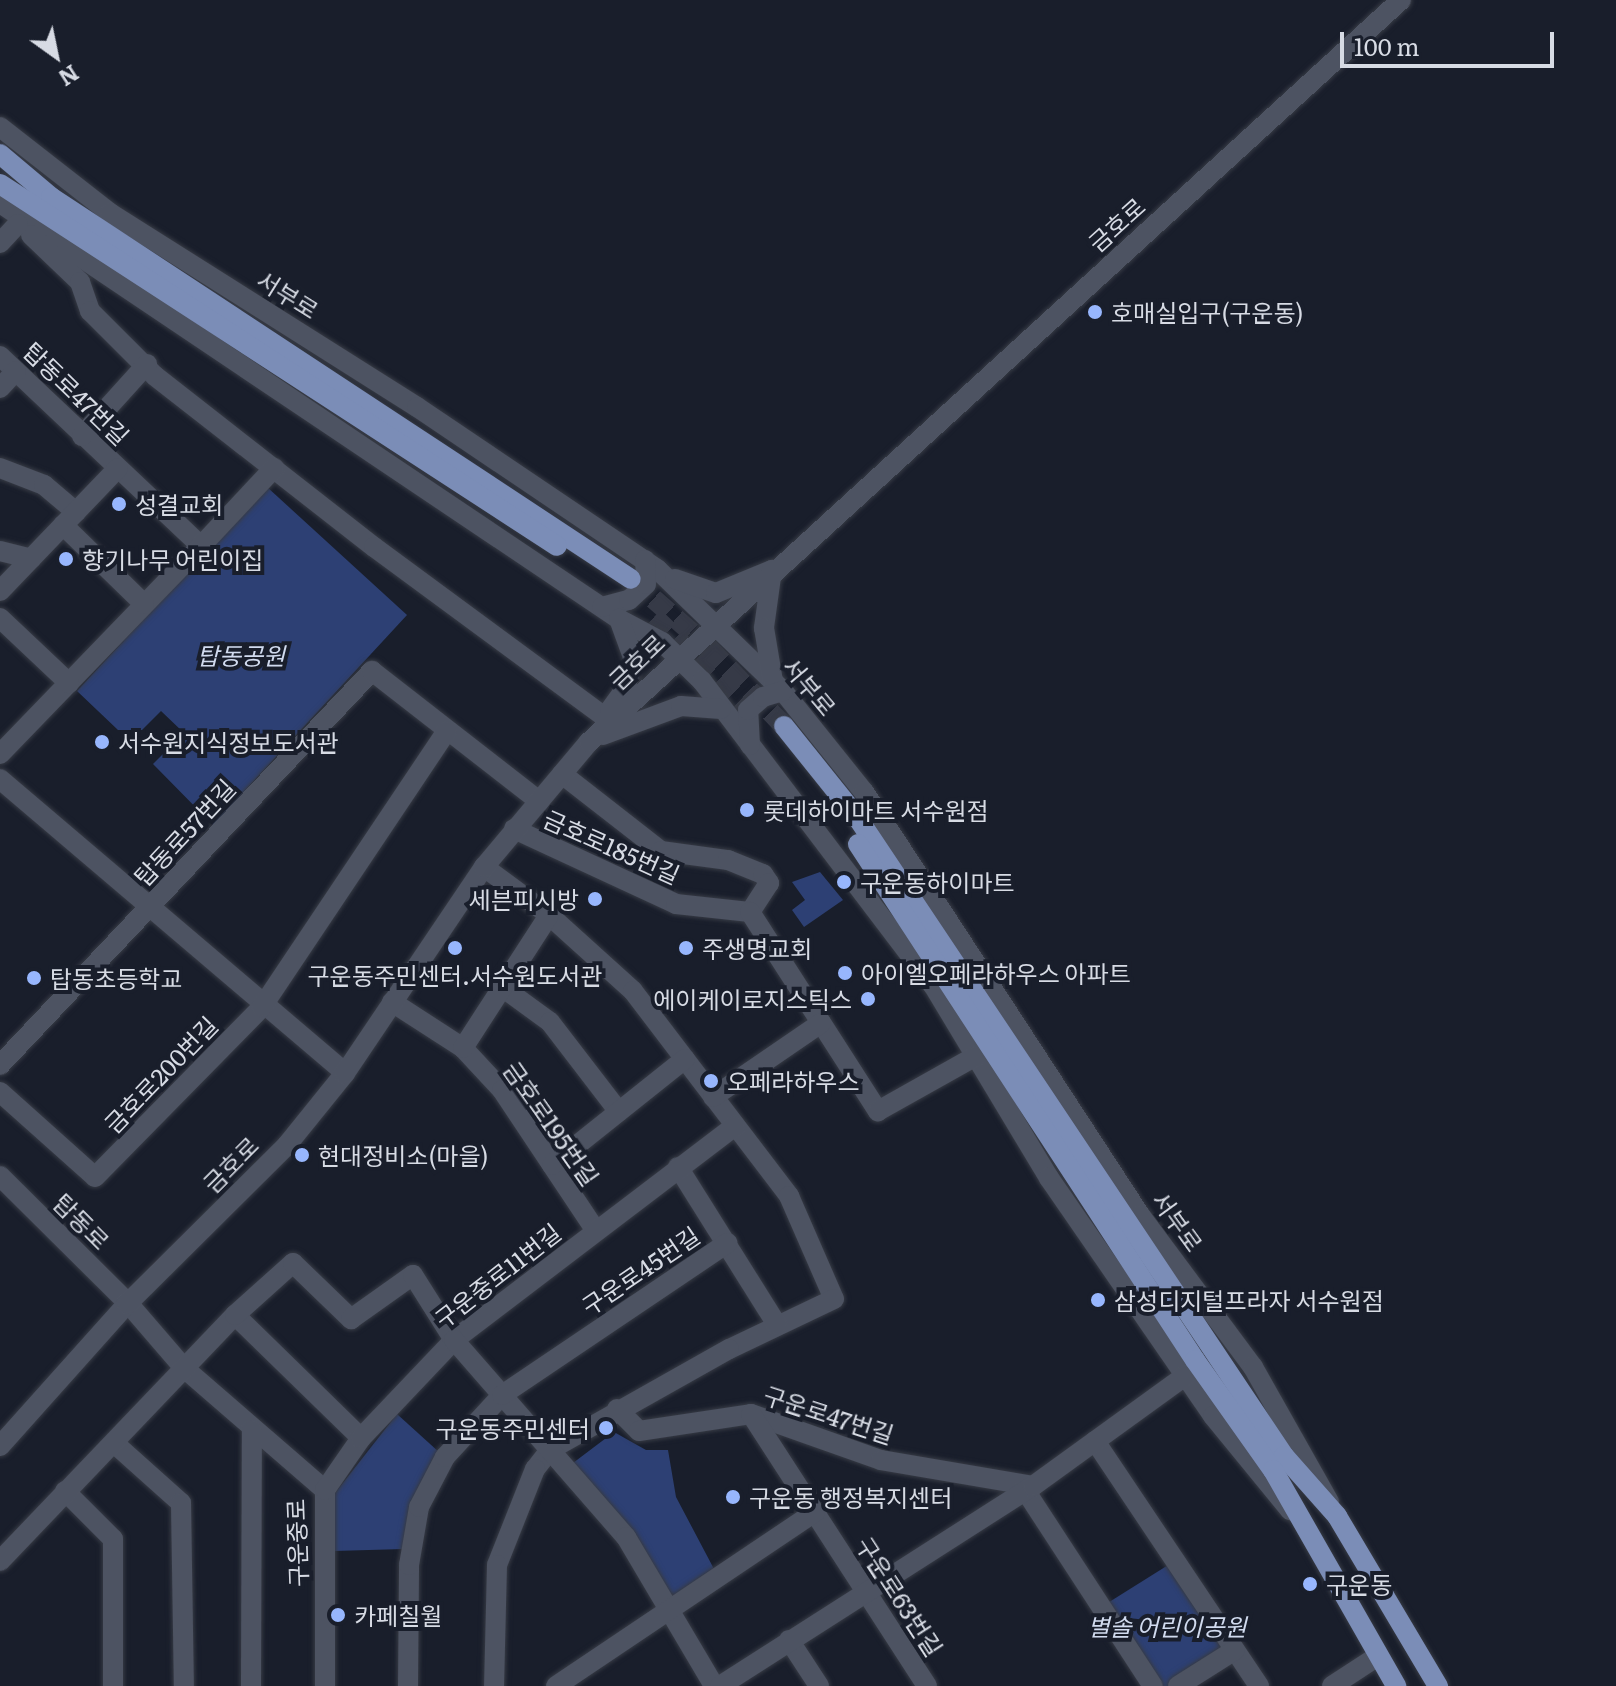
<!DOCTYPE html>
<meta charset="utf-8">
<style>
body{margin:0}
#map{position:relative;width:1616px;height:1686px;overflow:hidden;background:#191e2b;font-family:Literata,"Noto Sans KR",serif}
div>[style]{position:absolute}
[style*='--x']{left:calc(var(--x)*1px);top:calc(var(--y)*1px);width:calc(var(--w)*1px);rotate:calc(var(--a)*1deg)}
.green>*{inset:0;background:#2d4074}
.major-tunnel>*{height:20px;margin-top:-10px;transform-origin:0;background:repeating-linear-gradient(90deg,#363a47 0 20px,transparent 0 30px)}
.roads{filter:drop-shadow(0 0 2px #373b45) drop-shadow(0 0 2px #373b45)}
.minor>*{height:20px;margin:-10px;padding:0 10px;transform-origin:10px;border-radius:10px;background:#4d5362}
.major>*{height:20px;margin:-10px;padding:0 10px;transform-origin:10px;border-radius:10px;background:#7b8db7}
.dots>*{width:22px;height:22px;translate:-50% -50%;box-sizing:border-box;border:4px solid #191e2b;border-radius:50%}
span{translate:-50% -50%;white-space:nowrap;text-align:center;line-height:1.15;-webkit-text-stroke:8px #191e2b;paint-order:stroke}
.street-label{font-size:24px;color:#d7dbe4}
.poi-label{font-size:24px;color:#d7dbe4}
.left{translate:0 -50%;text-align:left}
.right{translate:-100% -50%;text-align:right}
.park-label{font-size:24px;color:#d1dbef;font-style:italic}
.north{position:absolute;left:16px;top:16px;width:80px;height:80px;-webkit-text-stroke:6px #191e2b;paint-order:stroke;rotate:147deg;font-size:22px;font-weight:700;line-height:32px;text-align:center;color:#d7dbe4}
.north::after{content:'';display:block;margin:auto;width:28px;height:36px;background:#d7dbe4;clip-path:polygon(50% 0,100% 100%,50% 72%,0 100%)}
.scale{position:absolute;left:1340px;top:32px;width:214px;height:36px;box-sizing:border-box;border:4px solid #d7dbe4;border-top:0;padding-left:10px;font-size:24px;line-height:28px;white-space:nowrap;color:#d7dbe4;-webkit-text-stroke:6px #191e2b;paint-order:stroke}
</style>
<div id="map">
<div class="green">
<div style="clip-path:polygon(267px 487px,407px 615px,213px 825px,153px 764px,184px 733px,161px 711px,142px 730px,118px 730px,77px 691px)"></div>
<div style="clip-path:polygon(820px 872px,843px 900px,804px 927px,792px 910px,805px 900px,792px 882px)"></div>
<div style="clip-path:polygon(397px 1414px,440px 1453px,404px 1549px,334px 1551px,335px 1493px)"></div>
<div style="clip-path:polygon(614px 1432px,646px 1450px,668px 1450px,676px 1497px,714px 1569px,671px 1598px,573px 1463px)"></div>
<div style="clip-path:polygon(1173px 1562px,1229px 1648px,1170px 1686px,1158px 1686px,1106px 1604px)"></div>
</div>
<div class="major-tunnel">
<div style="--x:631;--y:579;--w:103;--a:41.4"></div>
<div style="--x:708;--y:647;--w:110;--a:46.1"></div>
<div style="--x:654;--y:617;--w:132;--a:44.1"></div>
</div>
<div class="roads">
<div class="minor">
<div style="--x:0;--y:127;--w:140;--a:38"></div>
<div style="--x:110;--y:213;--w:363;--a:32.3"></div>
<div style="--x:417;--y:407;--w:290;--a:34"></div>
<div style="--x:657;--y:569;--w:175;--a:44.1"></div>
<div style="--x:783;--y:691;--w:129;--a:51.3"></div>
<div style="--x:864;--y:792;--w:505;--a:56.88"></div>
<div style="--x:1140;--y:1215;--w:189;--a:53.4"></div>
<div style="--x:1253;--y:1367;--w:155;--a:60.6"></div>
<div style="--x:0;--y:203;--w:746;--a:33.9"></div>
<div style="--x:619;--y:619;--w:49;--a:28.1"></div>
<div style="--x:662;--y:642;--w:56;--a:44.3"></div>
<div style="--x:702;--y:681;--w:382;--a:52.8"></div>
<div style="--x:933;--y:985;--w:225;--a:59"></div>
<div style="--x:1049;--y:1178;--w:289;--a:55.4"></div>
<div style="--x:1213;--y:1416;--w:122;--a:50.7"></div>
<div style="--x:31;--y:235;--w:68;--a:43.8"></div>
<div style="--x:80;--y:282;--w:31;--a:71"></div>
<div style="--x:90;--y:311;--w:92;--a:45"></div>
<div style="--x:155;--y:376;--w:278;--a:38"></div>
<div style="--x:374;--y:547;--w:287;--a:36.4"></div>
<div style="--x:0;--y:243;--w:26;--a:-47"></div>
<div style="--x:0;--y:356;--w:277;--a:43.4"></div>
<div style="--x:201;--y:546;--w:289;--a:134"></div>
<div style="--x:0;--y:388;--w:23;--a:-47"></div>
<div style="--x:82;--y:436;--w:97;--a:-47.9"></div>
<div style="--x:0;--y:468;--w:47;--a:21.1"></div>
<div style="--x:44;--y:485;--w:42;--a:40.2"></div>
<div style="--x:63;--y:525;--w:113;--a:44.3"></div>
<div style="--x:201;--y:546;--w:107;--a:-46.9"></div>
<div style="--x:0;--y:551;--w:32;--a:14"></div>
<div style="--x:675;--y:579;--w:43;--a:18.9"></div>
<div style="--x:716;--y:593;--w:61;--a:-22.3"></div>
<div style="--x:772;--y:570;--w:59;--a:97.9"></div>
<div style="--x:764;--y:628;--w:54;--a:80.4"></div>
<div style="--x:0;--y:591;--w:170;--a:-46.2"></div>
<div style="--x:602;--y:607;--w:28;--a:-15"></div>
<div style="--x:629;--y:600;--w:23;--a:-43"></div>
<div style="--x:646;--y:584;--w:24;--a:-92"></div>
<div style="--x:0;--y:618;--w:95;--a:43.3"></div>
<div style="--x:610;--y:710;--w:26;--a:-54"></div>
<div style="--x:625;--y:689;--w:30;--a:-73"></div>
<div style="--x:634;--y:660;--w:44;--a:-110.1"></div>
<div style="--x:603;--y:735;--w:83;--a:-20.4"></div>
<div style="--x:681;--y:706;--w:40;--a:4.3"></div>
<div style="--x:750;--y:745;--w:35;--a:-93"></div>
<div style="--x:748;--y:710;--w:20;--a:-41"></div>
<div style="--x:763;--y:697;--w:21;--a:-17"></div>
<div style="--x:562;--y:774;--w:125;--a:37.9"></div>
<div style="--x:661;--y:851;--w:68;--a:7.7"></div>
<div style="--x:728;--y:860;--w:38;--a:22"></div>
<div style="--x:763;--y:874;--w:11;--a:56"></div>
<div style="--x:769;--y:883;--w:35;--a:123"></div>
<div style="--x:0;--y:779;--w:453;--a:40.4"></div>
<div style="--x:514;--y:829;--w:179;--a:24.8"></div>
<div style="--x:676;--y:904;--w:74;--a:6.2"></div>
<div style="--x:484;--y:867;--w:81;--a:36.4"></div>
<div style="--x:549;--y:915;--w:113;--a:42.1"></div>
<div style="--x:633;--y:991;--w:258;--a:52.7"></div>
<div style="--x:789;--y:1196;--w:112;--a:66.4"></div>
<div style="--x:834;--y:1299;--w:116;--a:154.5"></div>
<div style="--x:729;--y:1349;--w:206;--a:150.6"></div>
<div style="--x:550;--y:1450;--w:24;--a:128"></div>
<div style="--x:535;--y:1469;--w:103;--a:111.6"></div>
<div style="--x:497;--y:1565;--w:121;--a:91.4"></div>
<div style="--x:750;--y:912;--w:237;--a:57.3"></div>
<div style="--x:878;--y:1111;--w:112;--a:-29.3"></div>
<div style="--x:502;--y:987;--w:59;--a:36.1"></div>
<div style="--x:550;--y:1022;--w:113;--a:52.5"></div>
<div style="--x:392;--y:1002;--w:85;--a:32.9"></div>
<div style="--x:463;--y:1048;--w:57;--a:47.1"></div>
<div style="--x:502;--y:1090;--w:169;--a:56.3"></div>
<div style="--x:463;--y:1048;--w:158;--a:-57.1"></div>
<div style="--x:0;--y:1065;--w:542;--a:-46.65"></div>
<div style="--x:372;--y:671;--w:212;--a:37.9"></div>
<div style="--x:0;--y:1092;--w:127;--a:41.8"></div>
<div style="--x:95;--y:1177;--w:238;--a:-45.5"></div>
<div style="--x:262;--y:1007;--w:332;--a:-56.2"></div>
<div style="--x:713;--y:1097;--w:131;--a:-34.4"></div>
<div style="--x:552;--y:1165;--w:170;--a:-38.6"></div>
<div style="--x:678;--y:1167;--w:186;--a:57.9"></div>
<div style="--x:0;--y:1176;--w:180;--a:44.8"></div>
<div style="--x:128;--y:1303;--w:86;--a:49.3"></div>
<div style="--x:184;--y:1368;--w:186;--a:40.9"></div>
<div style="--x:325;--y:1490;--w:196;--a:90"></div>
<div style="--x:235;--y:1315;--w:176;--a:44.3"></div>
<div style="--x:617;--y:1409;--w:31;--a:45"></div>
<div style="--x:639;--y:1431;--w:113;--a:-8.6"></div>
<div style="--x:751;--y:1414;--w:138;--a:19.5"></div>
<div style="--x:881;--y:1460;--w:154;--a:9.7"></div>
<div style="--x:751;--y:1414;--w:324;--a:57.1"></div>
<div style="--x:1095;--y:1441;--w:295;--a:56.2"></div>
<div style="--x:114;--y:1443;--w:90;--a:41.8"></div>
<div style="--x:181;--y:1503;--w:183;--a:89.1"></div>
<div style="--x:0;--y:1446;--w:192;--a:-48.2"></div>
<div style="--x:128;--y:1303;--w:224;--a:-44.8"></div>
<div style="--x:287;--y:1145;--w:92;--a:-51.1"></div>
<div style="--x:345;--y:1073;--w:249;--a:-56"></div>
<div style="--x:484;--y:867;--w:163;--a:-50"></div>
<div style="--x:589;--y:742;--w:1100;--a:-42.42"></div>
<div style="--x:325;--y:1490;--w:63;--a:-55.3"></div>
<div style="--x:361;--y:1438;--w:135;--a:-46.5"></div>
<div style="--x:454;--y:1340;--w:353;--a:-37.3"></div>
<div style="--x:1025;--y:1490;--w:234;--a:56.9"></div>
<div style="--x:65;--y:1491;--w:68;--a:45"></div>
<div style="--x:113;--y:1539;--w:147;--a:90"></div>
<div style="--x:0;--y:1561;--w:340;--a:-46.3"></div>
<div style="--x:235;--y:1315;--w:78;--a:-41.9"></div>
<div style="--x:293;--y:1263;--w:81;--a:44"></div>
<div style="--x:351;--y:1319;--w:76;--a:-35.4"></div>
<div style="--x:413;--y:1275;--w:77;--a:57.8"></div>
<div style="--x:454;--y:1340;--w:262;--a:48.9"></div>
<div style="--x:626;--y:1537;--w:173;--a:59.4"></div>
<div style="--x:789;--y:1640;--w:55;--a:56.9"></div>
<div style="--x:251;--y:1686;--w:256;--a:-89.8"></div>
<div style="--x:408;--y:1686;--w:121;--a:-89.5"></div>
<div style="--x:409;--y:1565;--w:59;--a:-80.2"></div>
<div style="--x:419;--y:1507;--w:56;--a:-62.5"></div>
<div style="--x:445;--y:1457;--w:84;--a:-47.4"></div>
<div style="--x:502;--y:1395;--w:272;--a:-34"></div>
<div style="--x:556;--y:1686;--w:312;--a:-33.9"></div>
<div style="--x:720;--y:1686;--w:371;--a:-32.6"></div>
<div style="--x:1033;--y:1486;--w:188;--a:-35.9"></div>
<div style="--x:1178;--y:1686;--w:67;--a:-32.3"></div>
<div style="--x:1332;--y:1686;--w:55;--a:-33.1"></div>
</div>
<div class="major">
<div style="--x:0;--y:154;--w:67;--a:40.1"></div>
<div style="--x:51;--y:197;--w:694;--a:33.37"></div>
<div style="--x:0;--y:184;--w:664;--a:33.02"></div>
<div style="--x:784;--y:726;--w:117;--a:51.3"></div>
<div style="--x:857;--y:817;--w:769;--a:56.25"></div>
<div style="--x:1284;--y:1456;--w:80;--a:48.5"></div>
<div style="--x:1337;--y:1516;--w:198;--a:59.3"></div>
<div style="--x:858;--y:844;--w:616;--a:56.85"></div>
<div style="--x:1195;--y:1360;--w:135;--a:54.7"></div>
<div style="--x:1273;--y:1470;--w:249;--a:60.3"></div>
</div>
</div>
<div class="dots">
<div style="left:1095px;top:312px;background:#97b6fd"></div>
<div style="left:119px;top:504px;background:#97b6fd"></div>
<div style="left:66px;top:559px;background:#97b6fd"></div>
<div style="left:102px;top:742px;background:#97b6fd"></div>
<div style="left:747px;top:810px;background:#97b6fd"></div>
<div style="left:844px;top:882px;background:#97b6fd"></div>
<div style="left:595px;top:899px;background:#97b6fd"></div>
<div style="left:455px;top:948px;background:#97b6fd"></div>
<div style="left:686px;top:948px;background:#97b6fd"></div>
<div style="left:845px;top:973px;background:#97b6fd"></div>
<div style="left:34px;top:978px;background:#97b6fd"></div>
<div style="left:868px;top:999px;background:#97b6fd"></div>
<div style="left:711px;top:1081px;background:#97b6fd"></div>
<div style="left:302px;top:1155px;background:#97b6fd"></div>
<div style="left:1098px;top:1300px;background:#97b6fd"></div>
<div style="left:606px;top:1428px;background:#97b6fd"></div>
<div style="left:733px;top:1497px;background:#97b6fd"></div>
<div style="left:1310px;top:1584px;background:#97b6fd"></div>
<div style="left:338px;top:1615px;background:#97b6fd"></div>
</div>
<div class="street-label">
<span style="left:1116px;top:224px;rotate:-42deg">금호로</span>
<span style="left:288px;top:294px;rotate:32deg">서부로</span>
<span style="left:77px;top:393px;rotate:44deg">탑동로47번길</span>
<span style="left:636px;top:661px;rotate:-44deg">금호로</span>
<span style="left:810px;top:686px;rotate:50deg">서부로</span>
<span style="left:184px;top:832px;rotate:-47deg">탑동로57번길</span>
<span style="left:612px;top:846px;rotate:24deg">금호로185번길</span>
<span style="left:160px;top:1074px;rotate:-46deg">금호로200번길</span>
<span style="left:552px;top:1123px;rotate:55deg">금호로195번길</span>
<span style="left:230px;top:1164px;rotate:-45deg">금호로</span>
<span style="left:82px;top:1221px;rotate:45deg">탑동로</span>
<span style="left:1178px;top:1221px;rotate:54deg">서부로</span>
<span style="left:640px;top:1270px;rotate:-34deg">구운로45번길</span>
<span style="left:497px;top:1275px;rotate:-38deg">구운중로11번길</span>
<span style="left:829px;top:1414px;rotate:18deg">구운로47번길</span>
<span style="left:296px;top:1543px;rotate:-92deg">구운중로</span>
<span style="left:900px;top:1596px;rotate:57deg">구운로63번길</span>
</div>
<div class="poi-label">
<span class="left" style="left:1111px;top:312px">호매실입구(구운동)</span>
<span class="left" style="left:135px;top:504px">성결교회</span>
<span class="left" style="left:82px;top:559px">향기나무 어린이집</span>
<span class="left" style="left:118px;top:742px">서수원지식정보도서관</span>
<span class="left" style="left:763px;top:810px">롯데하이마트 서수원점</span>
<span class="left" style="left:860px;top:882px">구운동하이마트</span>
<span class="right" style="left:579px;top:899px">세븐피시방</span>
<span class="left" style="left:702px;top:948px">주생명교회</span>
<span class="left" style="left:861px;top:973px">아이엘오페라하우스 아파트</span>
<span style="left:455px;top:975px">구운동주민센터.서수원도서관</span>
<span class="left" style="left:50px;top:978px">탑동초등학교</span>
<span class="right" style="left:852px;top:999px">에이케이로지스틱스</span>
<span class="left" style="left:727px;top:1081px">오페라하우스</span>
<span class="left" style="left:318px;top:1155px">현대정비소(마을)</span>
<span class="left" style="left:1114px;top:1300px">삼성디지털프라자 서수원점</span>
<span class="right" style="left:590px;top:1428px">구운동주민센터</span>
<span class="left" style="left:749px;top:1497px">구운동 행정복지센터</span>
<span class="left" style="left:1326px;top:1584px">구운동</span>
<span class="left" style="left:354px;top:1615px">카페칠월</span>
</div>
<div class="park-label">
<span style="left:241px;top:655px">탑동공원</span>
<span style="left:1167px;top:1626px">별솔 어린이공원</span>
</div>
<div class="north">N</div>
<div class="scale">100 m</div>
</div>
